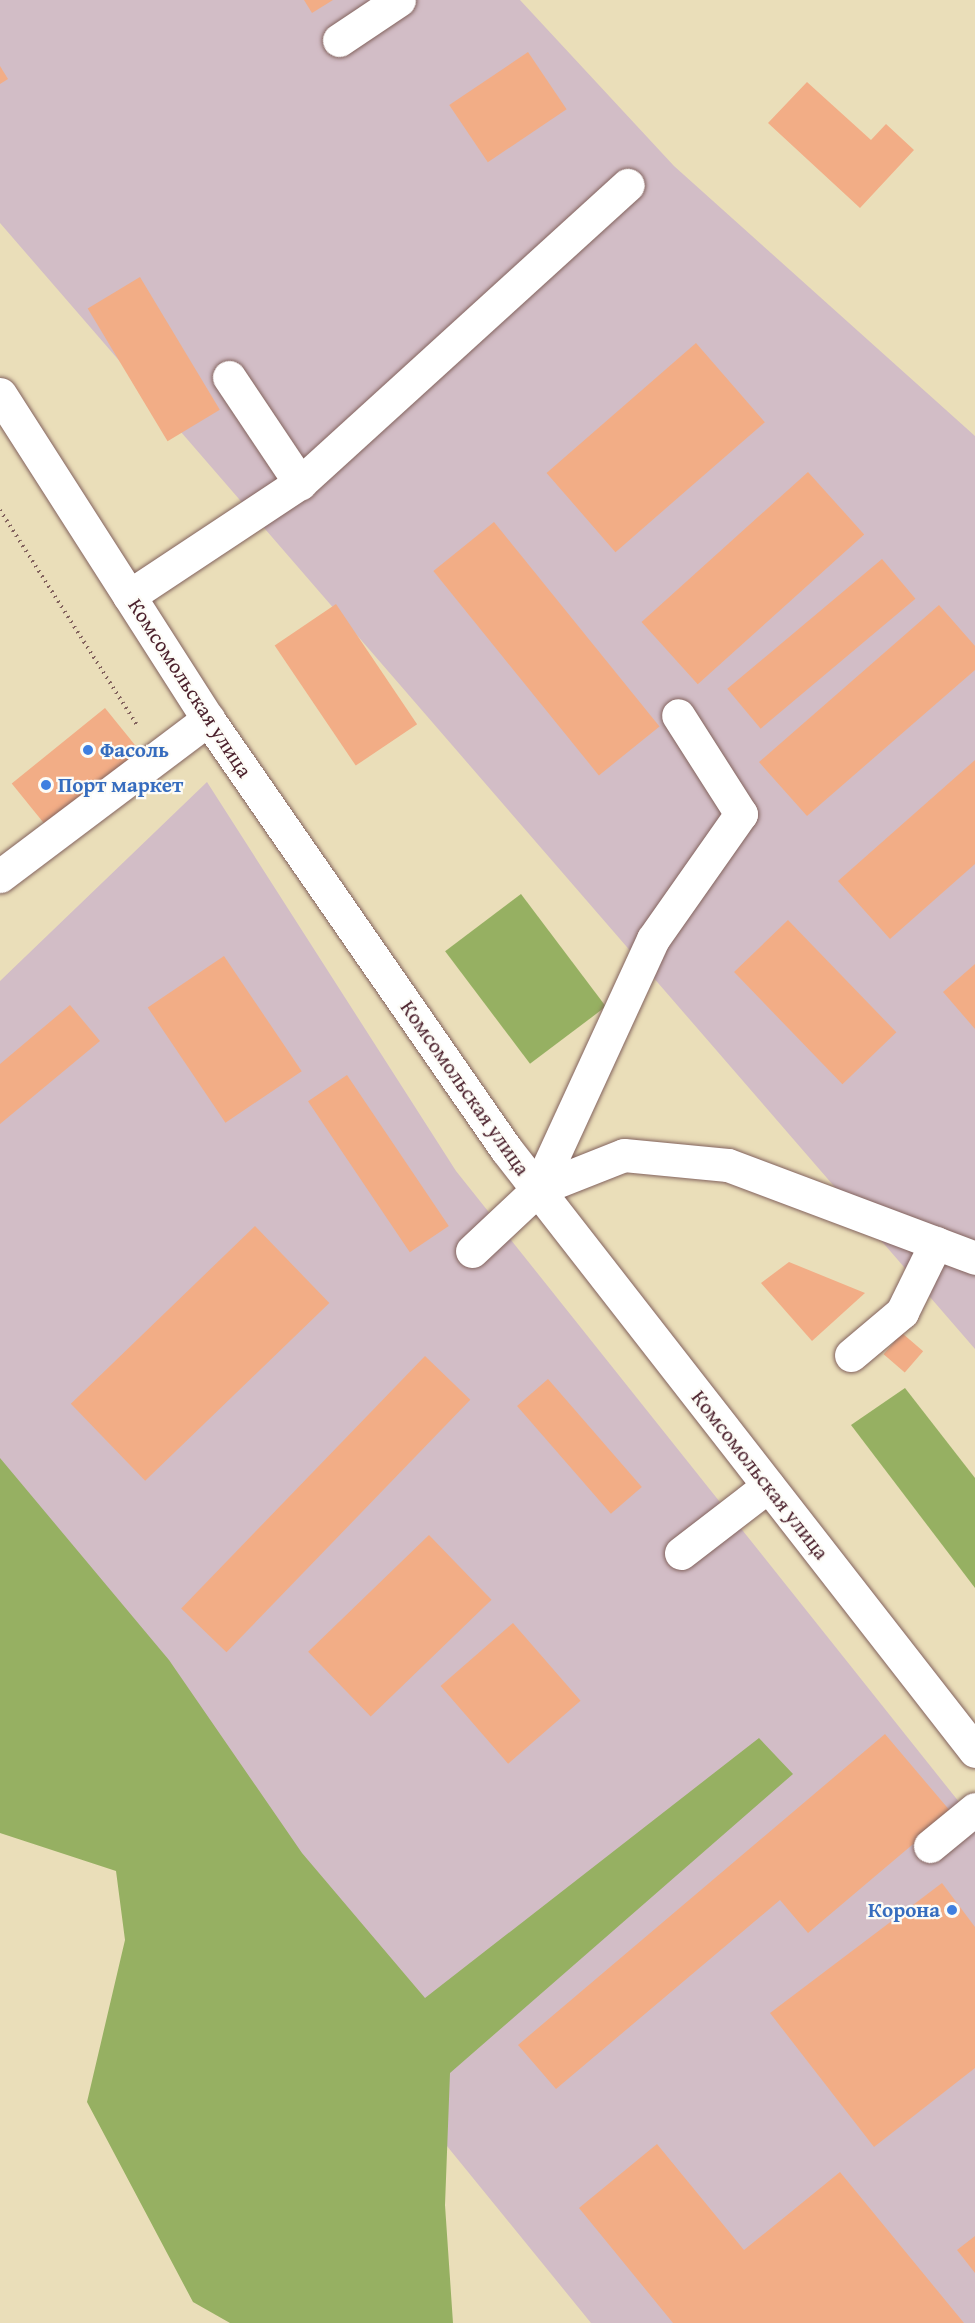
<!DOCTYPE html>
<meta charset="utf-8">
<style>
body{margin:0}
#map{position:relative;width:975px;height:2323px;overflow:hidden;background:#eadeb9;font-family:"Gentium Book Plus",serif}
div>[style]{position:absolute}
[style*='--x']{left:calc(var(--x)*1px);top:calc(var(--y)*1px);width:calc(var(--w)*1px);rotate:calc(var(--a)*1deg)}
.industrial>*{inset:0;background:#d2bdc6}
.forest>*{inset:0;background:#96b062;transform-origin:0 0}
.building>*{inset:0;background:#f2ad86;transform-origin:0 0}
.path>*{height:4px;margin-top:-2px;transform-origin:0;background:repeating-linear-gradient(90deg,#82625d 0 1.5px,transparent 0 6px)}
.roads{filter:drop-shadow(0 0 2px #82625d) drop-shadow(0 0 2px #82625d)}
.minor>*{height:33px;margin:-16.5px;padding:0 16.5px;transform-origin:16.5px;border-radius:16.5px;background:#fff}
.dots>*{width:16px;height:16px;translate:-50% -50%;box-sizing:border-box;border:3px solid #fdfcf7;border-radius:50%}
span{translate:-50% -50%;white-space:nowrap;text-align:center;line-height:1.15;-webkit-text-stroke:4.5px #fdfcf7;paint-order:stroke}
.street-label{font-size:21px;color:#4a1f2b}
.shop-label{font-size:21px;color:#366cbe;font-weight:700}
.left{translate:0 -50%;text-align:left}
.right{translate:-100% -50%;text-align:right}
</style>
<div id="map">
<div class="industrial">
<div style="clip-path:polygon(0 0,520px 0,674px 166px,975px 436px,975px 1349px,0 223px)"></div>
<div style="clip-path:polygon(207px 782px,456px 1171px,975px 1822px,975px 2323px,591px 2323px,0 1597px,0 981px)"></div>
</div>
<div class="forest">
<div style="left:521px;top:894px;width:141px;height:95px;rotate:53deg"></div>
<div style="clip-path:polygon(905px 1388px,975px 1478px,975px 1588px,851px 1425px)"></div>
<div style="clip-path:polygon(0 1458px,169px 1660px,302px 1853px,425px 1998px,759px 1738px,793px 1774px,450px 2073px,445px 2205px,453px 2323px,230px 2323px,193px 2302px,87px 2102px,125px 1940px,116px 1871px,0 1833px)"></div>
</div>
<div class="building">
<div style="clip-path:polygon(304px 0,333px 0,312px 13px)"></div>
<div style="left:528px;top:52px;width:69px;height:95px;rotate:56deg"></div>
<div style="clip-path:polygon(0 66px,8px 79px,0 84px)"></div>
<div style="clip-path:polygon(807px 82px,871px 140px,886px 124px,914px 150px,860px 208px,768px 123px)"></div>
<div style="left:140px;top:277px;width:155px;height:61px;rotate:59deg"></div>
<div style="left:696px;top:343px;width:105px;height:198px;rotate:49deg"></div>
<div style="left:808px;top:472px;width:84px;height:224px;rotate:48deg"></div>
<div style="left:494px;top:522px;width:263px;height:78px;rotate:51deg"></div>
<div style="left:882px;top:559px;width:52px;height:202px;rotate:50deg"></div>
<div style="left:336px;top:604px;width:145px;height:74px;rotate:56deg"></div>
<div style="clip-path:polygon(939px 605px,975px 646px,975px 670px,807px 816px,759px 762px)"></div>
<div style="left:105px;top:708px;width:55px;height:120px;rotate:51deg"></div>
<div style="clip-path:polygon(975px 760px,975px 864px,890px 939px,838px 881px)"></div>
<div style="left:788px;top:920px;width:156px;height:75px;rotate:46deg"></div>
<div style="left:224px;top:956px;width:139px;height:92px;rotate:56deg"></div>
<div style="clip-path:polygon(975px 964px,975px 1029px,943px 992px)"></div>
<div style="clip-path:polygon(70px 1005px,100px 1041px,0 1124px,0 1064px)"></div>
<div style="left:347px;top:1075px;width:182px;height:47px;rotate:56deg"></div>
<div style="left:255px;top:1226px;width:107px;height:256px;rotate:46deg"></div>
<div style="clip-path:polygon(789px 1262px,865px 1293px,812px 1341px,761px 1283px)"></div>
<div style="left:902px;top:1333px;width:28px;height:28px;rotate:41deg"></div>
<div style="left:425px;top:1356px;width:63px;height:351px;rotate:44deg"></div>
<div style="left:548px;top:1379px;width:143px;height:41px;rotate:49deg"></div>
<div style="left:429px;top:1535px;width:90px;height:168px;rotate:46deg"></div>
<div style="left:513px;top:1623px;width:103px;height:96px;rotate:49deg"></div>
<div style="clip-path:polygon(885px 1734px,951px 1812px,808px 1933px,780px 1900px,556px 2089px,518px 2045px)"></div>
<div style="clip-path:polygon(942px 1883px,975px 1927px,975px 2068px,874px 2147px,770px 2013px)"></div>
<div style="clip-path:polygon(657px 2144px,744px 2250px,840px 2172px,964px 2323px,673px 2323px,579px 2208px)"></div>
<div style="clip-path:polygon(975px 2236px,975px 2273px,957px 2250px)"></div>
</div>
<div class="path">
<div style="--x:0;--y:510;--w:257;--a:57.5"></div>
</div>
<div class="roads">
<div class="minor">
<div style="--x:339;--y:40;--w:72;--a:-33.7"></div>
<div style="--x:229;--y:377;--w:128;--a:56.2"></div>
<div style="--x:0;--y:394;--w:386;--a:57.4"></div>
<div style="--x:208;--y:719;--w:523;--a:55.28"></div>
<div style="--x:506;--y:1149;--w:763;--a:52.08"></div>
<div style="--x:129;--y:596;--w:205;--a:-33.5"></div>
<div style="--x:300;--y:483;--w:443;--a:-42.3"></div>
<div style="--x:0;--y:876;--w:261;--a:-37"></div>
<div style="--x:538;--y:1189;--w:275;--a:-65.3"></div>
<div style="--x:653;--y:939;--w:153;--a:-54.9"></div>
<div style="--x:741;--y:814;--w:117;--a:-122.5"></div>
<div style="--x:472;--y:1251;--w:91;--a:-43.2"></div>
<div style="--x:538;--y:1189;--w:92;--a:-21.6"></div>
<div style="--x:624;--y:1155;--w:104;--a:5.5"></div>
<div style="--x:728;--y:1165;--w:264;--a:20.6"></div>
<div style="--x:851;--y:1355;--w:67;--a:-40.1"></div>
<div style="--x:902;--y:1312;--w:77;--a:-63.8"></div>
<div style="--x:681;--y:1553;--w:110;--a:-37.6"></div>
<div style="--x:930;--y:1846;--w:58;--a:-39.4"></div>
</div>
</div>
<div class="dots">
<div style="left:88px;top:750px;background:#3f7fe0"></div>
<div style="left:46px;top:785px;background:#3f7fe0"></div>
<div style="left:952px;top:1910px;background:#3f7fe0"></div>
</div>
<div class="street-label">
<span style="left:190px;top:688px;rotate:57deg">Комсомольская улица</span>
<span style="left:465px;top:1088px;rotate:55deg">Комсомольская улица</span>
<span style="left:760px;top:1475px;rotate:52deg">Комсомольская улица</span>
</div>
<div class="shop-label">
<span class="left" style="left:100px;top:750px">Фасоль</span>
<span class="left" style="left:58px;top:785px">Порт маркет</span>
<span class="right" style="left:940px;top:1910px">Корона</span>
</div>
</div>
